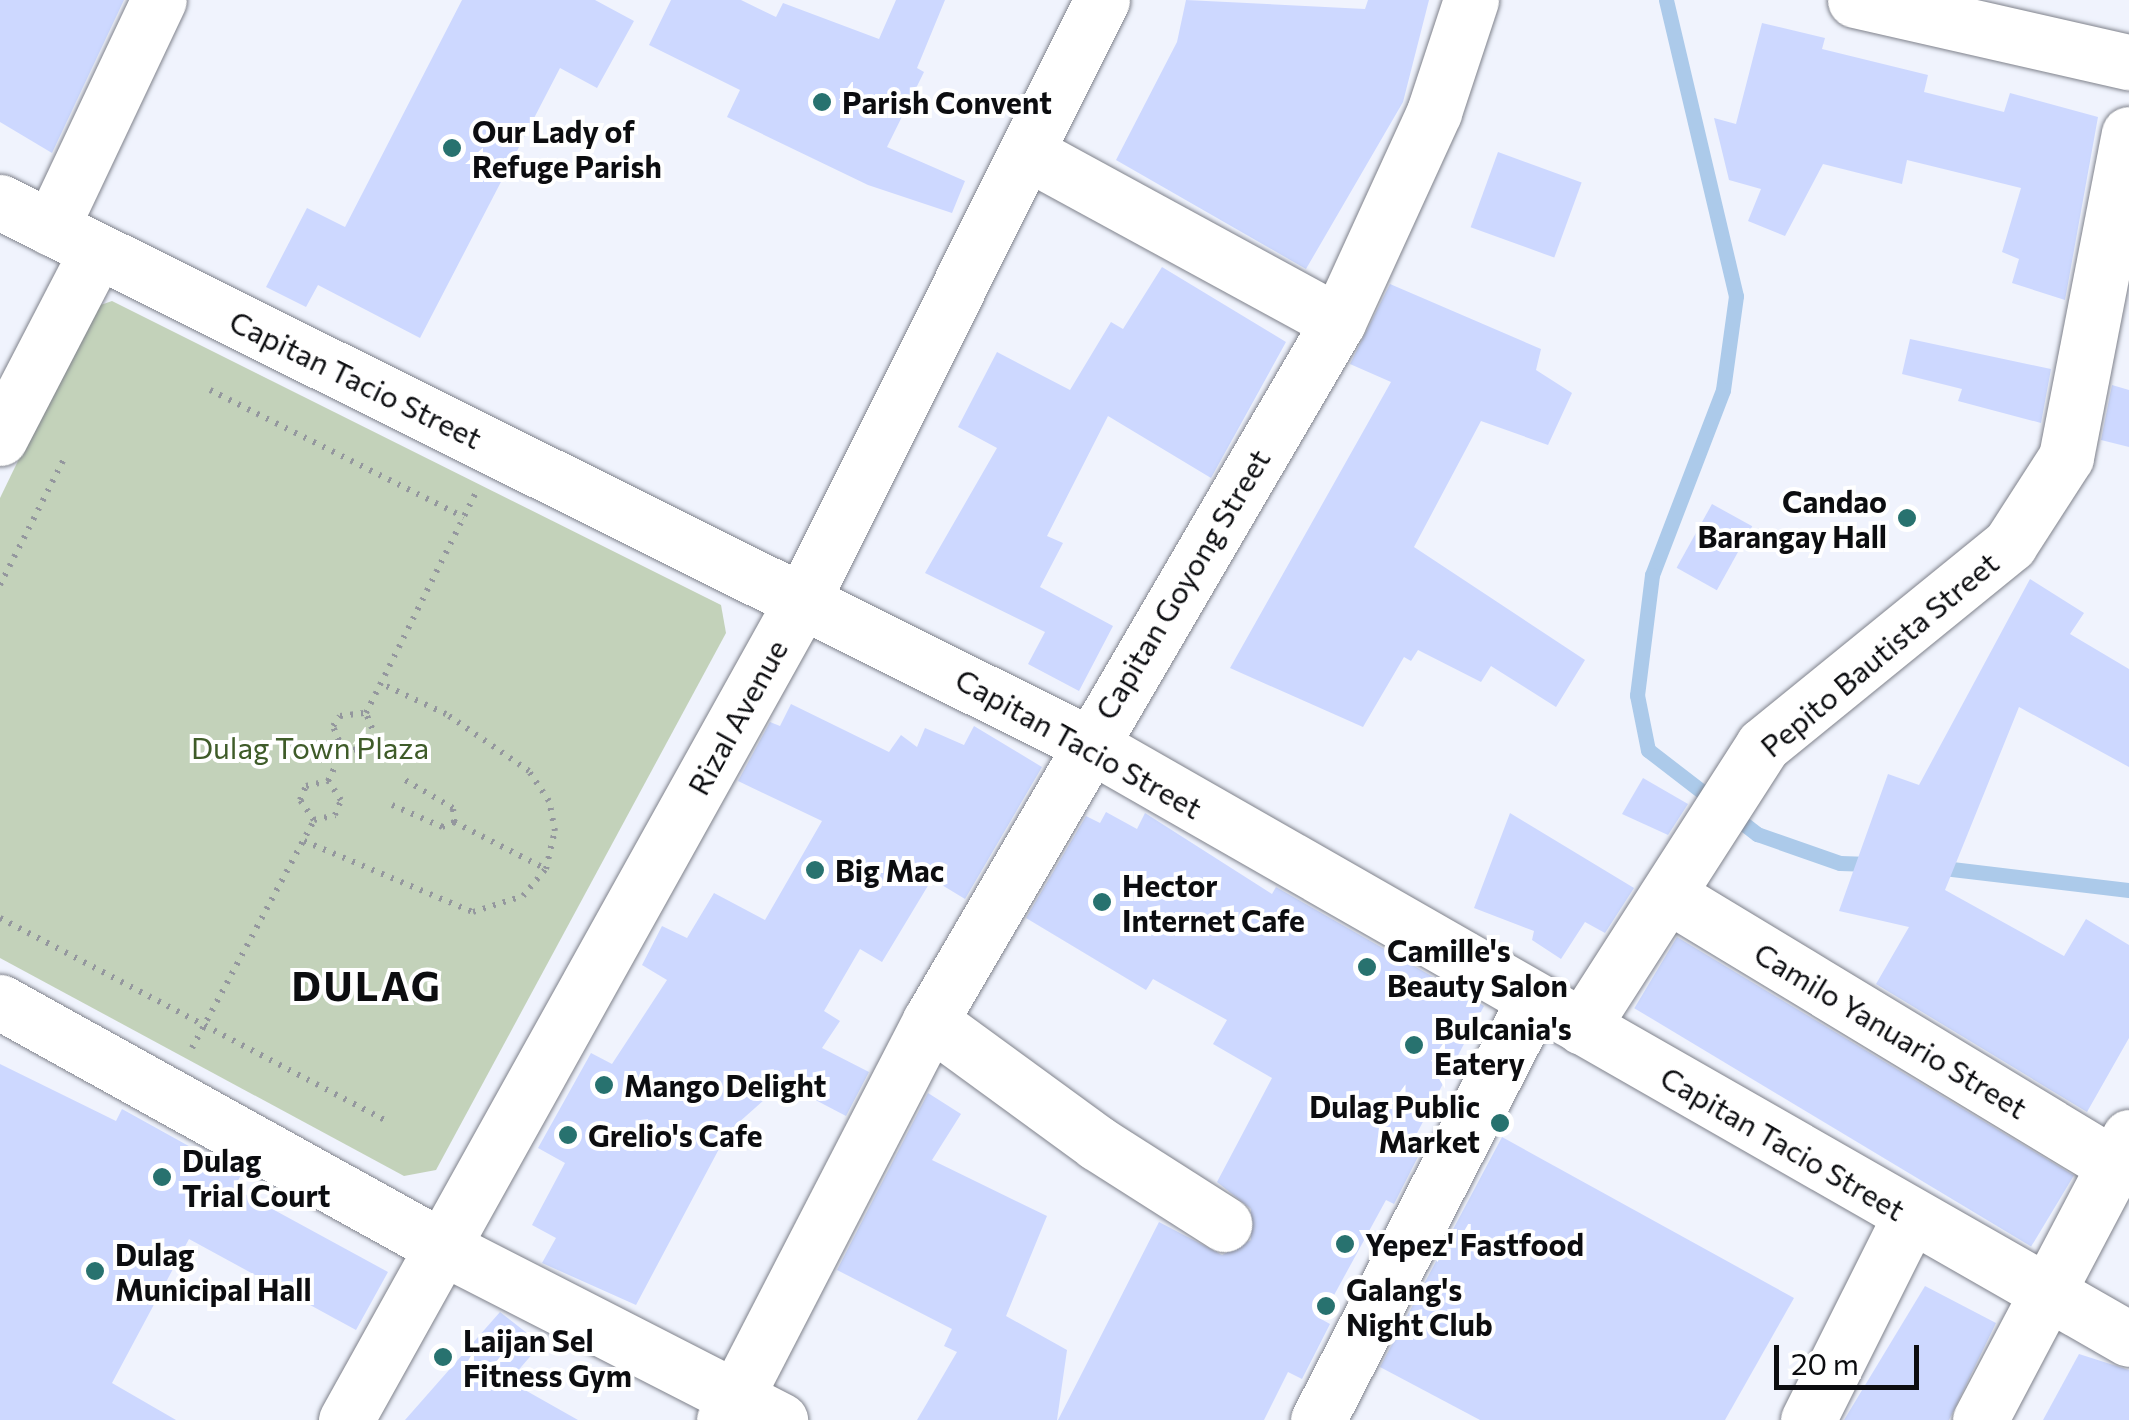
<!DOCTYPE html>
<style>
body{margin:0}
#map{position:relative;width:2129px;height:1420px;overflow:hidden;background:#f0f3fd;font-family:Commissioner,sans-serif}
div>[style]{position:absolute}
[style*='--x']{left:calc(var(--x)*1px);top:calc(var(--y)*1px);width:calc(var(--w)*1px);rotate:calc(var(--a)*1deg)}
.green>*{inset:0;background:#c3d2ba}
.stream>*{height:15px;margin:-7.5px;padding:0 7.5px;transform-origin:7.5px;border-radius:7.5px;background:#accaea}
.building>*{inset:0;background:#cdd8ff;transform-origin:0 0}
.path>*{height:6px;margin-top:-3px;transform-origin:0;background:repeating-linear-gradient(90deg,#94979e 0 2.5px,transparent 0 10.5px)}
.roads{filter:drop-shadow(0 0 2px #7f828b) drop-shadow(0 0 2px #7f828b)}
.minor>*{height:55px;margin:-27.5px;padding:0 27.5px;transform-origin:27.5px;border-radius:27.5px;background:#fff}
.dots>*{width:28px;height:28px;translate:-50% -50%;box-sizing:border-box;border:5px solid #fff;border-radius:50%}
span{translate:-50% -50%;white-space:nowrap;text-align:center;line-height:1.15;-webkit-text-stroke:8px #fff;paint-order:stroke}
.poi-label{font-size:30px;color:#0c0d10;font-weight:700}
.left{translate:0 -50%;text-align:left}
.right{translate:-100% -50%;text-align:right}
.street-label{font-size:30px;color:#0c0d10}
.park-label{font-size:30px;color:#3f5c29}
.district-label{font-size:40px;color:#0c0d10;font-weight:700;letter-spacing:2.5px}
.scale{position:absolute;left:1774px;top:1345px;width:145px;height:45px;box-sizing:border-box;border:5px solid #0c0d10;border-top:0;padding-left:12px;font-size:30px;line-height:35px;white-space:nowrap;color:#0c0d10;-webkit-text-stroke:8px #fff;paint-order:stroke}
</style>
<div id="map">
<div class="green">
<div style="clip-path:polygon(112px 301px,721px 605px,726px 633px,436px 1170px,404px 1176px,0 958px,0 498px,92px 308px)"></div>
</div>
<div class="stream">
<div style="--x:1666;--y:0;--w:304;--a:76.7"></div>
<div style="--x:1736;--y:296;--w:95;--a:97.9"></div>
<div style="--x:1723;--y:390;--w:198;--a:111"></div>
<div style="--x:1652;--y:575;--w:121;--a:97.1"></div>
<div style="--x:1637;--y:695;--w:56;--a:78.7"></div>
<div style="--x:1648;--y:750;--w:138;--a:37.6"></div>
<div style="--x:1757;--y:834;--w:88;--a:19.3"></div>
<div style="--x:1840;--y:863;--w:37;--a:2"></div>
<div style="--x:1935;--y:867;--w:195;--a:6.8"></div>
</div>
<div class="building">
<div style="clip-path:polygon(0 0,124px 0,52px 153px,0 122px)"></div>
<div style="clip-path:polygon(462px 0,595px 0,634px 21px,597px 88px,560px 68px,420px 338px,318px 285px,306px 307px,266px 287px,307px 208px,345px 227px)"></div>
<div style="clip-path:polygon(671px 0,741px 0,776px 17px,783px 3px,879px 39px,896px 0,945px 0,917px 68px,924px 72px,887px 147px,965px 181px,952px 213px,868px 185px,727px 117px,740px 90px,649px 45px)"></div>
<div style="clip-path:polygon(1186px 0,1365px 9px,1368px 0,1429px 0,1403px 102px,1306px 269px,1116px 160px,1177px 42px)"></div>
<div style="clip-path:polygon(1762px 23px,1825px 38px,1822px 49px,1928px 75px,1924px 92px,2004px 112px,2010px 93px,2098px 117px,2065px 300px,2012px 283px,2019px 259px,2002px 252px,2021px 188px,1907px 160px,1902px 184px,1823px 164px,1785px 236px,1748px 221px,1761px 189px,1729px 180px,1714px 118px,1736px 124px)"></div>
<div style="left:1498px;top:152px;width:89px;height:80px;rotate:20deg"></div>
<div style="clip-path:polygon(1162px 267px,1286px 342px,1211px 478px,1108px 416px,1047px 536px,1063px 543px,1040px 587px,1113px 626px,1079px 691px,1028px 664px,1045px 632px,925px 573px,997px 448px,958px 427px,997px 352px,1070px 390px,1111px 322px,1123px 329px)"></div>
<div style="clip-path:polygon(1390px 284px,1541px 349px,1536px 370px,1572px 393px,1548px 445px,1481px 421px,1414px 547px,1585px 660px,1556px 707px,1491px 666px,1481px 682px,1418px 650px,1411px 661px,1404px 657px,1363px 727px,1230px 668px,1391px 382px,1350px 364px)"></div>
<div style="clip-path:polygon(1910px 339px,2051px 369px,2041px 423px,1958px 401px,1962px 389px,1902px 374px)"></div>
<div style="clip-path:polygon(2112px 385px,2129px 390px,2129px 447px,2101px 440px)"></div>
<div style="left:1712px;top:504px;width:46px;height:73px;rotate:29deg"></div>
<div style="clip-path:polygon(2030px 579px,2084px 613px,2070px 634px,2129px 669px,2129px 767px,2019px 707px,1945px 890px,2064px 956px,2086px 919px,2129px 945px,2129px 1038px,2087px 1112px,1876px 984px,1909px 927px,1839px 911px,1888px 774px,1919px 785px)"></div>
<div style="clip-path:polygon(791px 704px,889px 752px,901px 735px,917px 747px,925px 728px,964px 745px,974px 726px,1042px 767px,965px 899px,932px 879px,882px 962px,860px 949px,824px 1011px,840px 1021px,822px 1048px,869px 1072px,846px 1116px,783px 1083px,728px 1132px,636px 1305px,542px 1263px,556px 1238px,532px 1225px,565px 1163px,538px 1148px,591px 1053px,612px 1064px,667px 980px,642px 965px,662px 926px,687px 938px,714px 893px,765px 920px,822px 821px,738px 781px,770px 722px,780px 726px)"></div>
<div style="clip-path:polygon(1643px 778px,1688px 804px,1668px 835px,1622px 814px)"></div>
<div style="clip-path:polygon(1106px 812px,1137px 829px,1145px 813px,1272px 894px,1276px 887px,1484px 1006px,1416px 1135px,1426px 1141px,1394px 1204px,1386px 1200px,1321px 1319px,1330px 1324px,1302px 1379px,1288px 1372px,1264px 1420px,1058px 1420px,1159px 1222px,1222px 1255px,1251px 1240px,1251px 1209px,1217px 1182px,1272px 1078px,1213px 1044px,1227px 1020px,1153px 979px,1146px 990px,1026px 918px,1086px 816px,1100px 823px)"></div>
<div style="clip-path:polygon(1510px 813px,1634px 888px,1605px 933px,1585px 922px,1561px 959px,1532px 940px,1534px 931px,1474px 908px)"></div>
<div style="left:1677px;top:937px;width:463px;height:83px;rotate:31deg"></div>
<div style="clip-path:polygon(0 1064px,116px 1121px,122px 1109px,241px 1175px,234px 1188px,388px 1272px,356px 1330px,189px 1239px,112px 1383px,176px 1420px,0 1420px)"></div>
<div style="clip-path:polygon(928px 1093px,961px 1114px,932px 1160px,1047px 1216px,1006px 1316px,1067px 1350px,1057px 1420px,917px 1420px,957px 1352px,944px 1346px,952px 1329px,837px 1270px)"></div>
<div style="clip-path:polygon(1502px 1137px,1794px 1298px,1725px 1420px,1480px 1420px,1380px 1367px)"></div>
<div style="clip-path:polygon(1925px 1286px,1996px 1323px,1949px 1420px,1844px 1420px)"></div>
<div style="clip-path:polygon(500px 1312px,541px 1344px,509px 1381px,578px 1420px,405px 1420px)"></div>
<div style="clip-path:polygon(2079px 1354px,2129px 1370px,2129px 1420px,2043px 1420px)"></div>
</div>
<div class="path">
<div style="--x:210;--y:390;--w:284;--a:26.6"></div>
<div style="--x:0;--y:585;--w:141;--a:-63.1"></div>
<div style="--x:343;--y:750;--w:26;--a:-2"></div>
<div style="--x:369;--y:749;--w:13;--a:-58"></div>
<div style="--x:376;--y:738;--w:27;--a:-112"></div>
<div style="--x:328;--y:781;--w:34;--a:-64"></div>
<div style="--x:343;--y:750;--w:26;--a:-113"></div>
<div style="--x:333;--y:726;--w:12;--a:-55"></div>
<div style="--x:340;--y:716;--w:26;--a:-7"></div>
<div style="--x:366;--y:713;--w:245;--a:-63.5"></div>
<div style="--x:392;--y:805;--w:55;--a:23.7"></div>
<div style="--x:442;--y:827;--w:13;--a:-23"></div>
<div style="--x:454;--y:822;--w:14;--a:-94"></div>
<div style="--x:453;--y:808;--w:56;--a:-149.7"></div>
<div style="--x:314;--y:820;--w:22;--a:-13"></div>
<div style="--x:335;--y:815;--w:16;--a:-68"></div>
<div style="--x:341;--y:800;--w:23;--a:-124"></div>
<div style="--x:314;--y:820;--w:24;--a:-125"></div>
<div style="--x:300;--y:800;--w:15;--a:-67"></div>
<div style="--x:306;--y:786;--w:23;--a:-13"></div>
<div style="--x:454;--y:822;--w:103;--a:27.1"></div>
<div style="--x:304;--y:841;--w:183;--a:22.8"></div>
<div style="--x:473;--y:912;--w:52;--a:-17.7"></div>
<div style="--x:523;--y:896;--w:35;--a:-50"></div>
<div style="--x:546;--y:869;--w:39;--a:-77"></div>
<div style="--x:555;--y:831;--w:31;--a:-101"></div>
<div style="--x:549;--y:801;--w:36;--a:-124"></div>
<div style="--x:529;--y:771;--w:101;--a:-145.5"></div>
<div style="--x:446;--y:714;--w:71;--a:-154.9"></div>
<div style="--x:0;--y:918;--w:438;--a:27.7"></div>
<div style="--x:192;--y:1048;--w:259;--a:-61.8"></div>
</div>
<div class="roads">
<div class="minor">
<div style="--x:1855;--y:0;--w:281;--a:12.8"></div>
<div style="--x:1028;--y:153;--w:353;--a:28.6"></div>
<div style="--x:0;--y:202;--w:1214;--a:26.46"></div>
<div style="--x:1087;--y:743;--w:1200;--a:29.77"></div>
<div style="--x:51;--y:228;--w:252;--a:-64.7"></div>
<div style="--x:0;--y:438;--w:208;--a:-62.6"></div>
<div style="--x:1668;--y:895;--w:521;--a:31.19"></div>
<div style="--x:0;--y:1002;--w:505;--a:29"></div>
<div style="--x:442;--y:1247;--w:380;--a:27.1"></div>
<div style="--x:930;--y:1021;--w:207;--a:36.1"></div>
<div style="--x:1097;--y:1143;--w:151;--a:32.5"></div>
<div style="--x:1582;--y:1027;--w:335;--a:-57.3"></div>
<div style="--x:1763;--y:745;--w:318;--a:-39.1"></div>
<div style="--x:2010;--y:544;--w:103;--a:-57.2"></div>
<div style="--x:2066;--y:457;--w:329;--a:-79"></div>
<div style="--x:346;--y:1420;--w:942;--a:-60.9"></div>
<div style="--x:804;--y:597;--w:667;--a:-63.47"></div>
<div style="--x:724;--y:1420;--w:449;--a:-62.7"></div>
<div style="--x:930;--y:1021;--w:809;--a:-59.73"></div>
<div style="--x:1338;--y:322;--w:231;--a:-65.4"></div>
<div style="--x:1434;--y:112;--w:118;--a:-71.7"></div>
<div style="--x:1318;--y:1420;--w:472;--a:-62.8"></div>
<div style="--x:1808;--y:1420;--w:228;--a:-63.4"></div>
<div style="--x:1980;--y:1420;--w:320;--a:-62.2"></div>
</div>
</div>
<div class="dots">
<div style="left:822px;top:102px;background:#28726f"></div>
<div style="left:452px;top:148px;background:#28726f"></div>
<div style="left:1907px;top:518px;background:#28726f"></div>
<div style="left:815px;top:870px;background:#28726f"></div>
<div style="left:1102px;top:902px;background:#28726f"></div>
<div style="left:1367px;top:967px;background:#28726f"></div>
<div style="left:1414px;top:1045px;background:#28726f"></div>
<div style="left:604px;top:1085px;background:#28726f"></div>
<div style="left:1500px;top:1123px;background:#28726f"></div>
<div style="left:568px;top:1135px;background:#28726f"></div>
<div style="left:162px;top:1177px;background:#28726f"></div>
<div style="left:1345px;top:1244px;background:#28726f"></div>
<div style="left:95px;top:1271px;background:#28726f"></div>
<div style="left:1326px;top:1306px;background:#28726f"></div>
<div style="left:443px;top:1357px;background:#28726f"></div>
</div>
<div class="poi-label">
<span class="left" style="left:842px;top:102px">Parish Convent</span>
<span class="left" style="left:472px;top:148px">Our Lady of<br>Refuge Parish</span>
<span class="right" style="left:1887px;top:518px">Candao<br>Barangay Hall</span>
<span class="left" style="left:835px;top:870px">Big Mac</span>
<span class="left" style="left:1122px;top:902px">Hector<br>Internet Cafe</span>
<span class="left" style="left:1387px;top:967px">Camille's<br>Beauty Salon</span>
<span class="left" style="left:1434px;top:1045px">Bulcania's<br>Eatery</span>
<span class="left" style="left:624px;top:1085px">Mango Delight</span>
<span class="right" style="left:1480px;top:1123px">Dulag Public<br>Market</span>
<span class="left" style="left:588px;top:1135px">Grelio's Cafe</span>
<span class="left" style="left:182px;top:1177px">Dulag<br>Trial Court</span>
<span class="left" style="left:1365px;top:1244px">Yepez' Fastfood</span>
<span class="left" style="left:115px;top:1271px">Dulag<br>Municipal Hall</span>
<span class="left" style="left:1346px;top:1306px">Galang's<br>Night Club</span>
<span class="left" style="left:463px;top:1357px">Laijan Sel<br>Fitness Gym</span>
</div>
<div class="street-label">
<span style="left:356px;top:379px;rotate:26deg">Capitan Tacio Street</span>
<span style="left:1182px;top:584px;rotate:-59deg">Capitan Goyong Street</span>
<span style="left:1879px;top:654px;rotate:-40deg">Pepito Bautista Street</span>
<span style="left:737px;top:717px;rotate:-61deg">Rizal Avenue</span>
<span style="left:1079px;top:743px;rotate:29deg">Capitan Tacio Street</span>
<span style="left:1891px;top:1030px;rotate:31deg">Camilo Yanuario Street</span>
<span style="left:1783px;top:1143px;rotate:30deg">Capitan Tacio Street</span>
</div>
<div class="park-label">
<span style="left:310px;top:747px">Dulag Town Plaza</span>
</div>
<div class="district-label">
<span style="left:367px;top:985px">DULAG</span>
</div>
<div class="scale">20 m</div>
</div>
